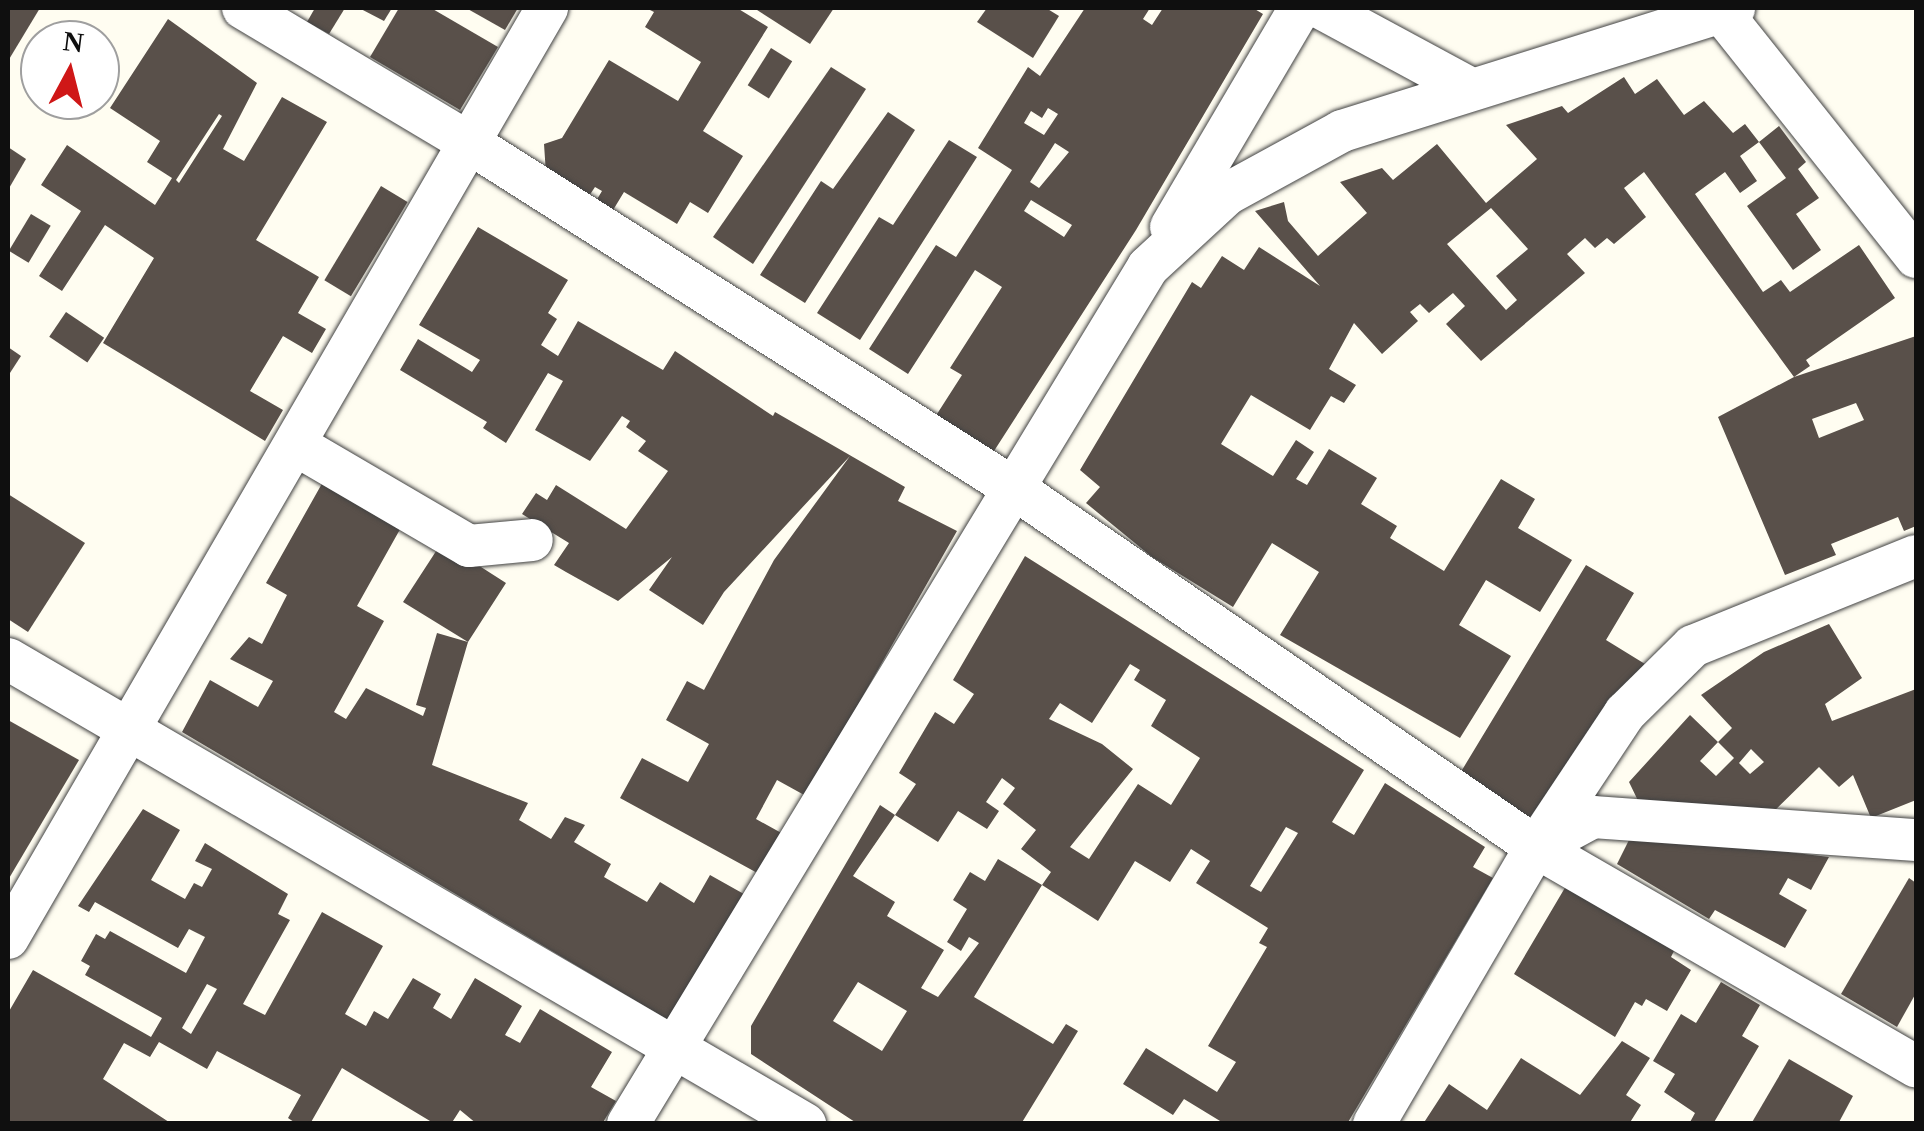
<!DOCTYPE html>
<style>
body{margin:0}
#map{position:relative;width:1924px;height:1131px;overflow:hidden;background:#fffdf1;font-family:"Times New Roman",serif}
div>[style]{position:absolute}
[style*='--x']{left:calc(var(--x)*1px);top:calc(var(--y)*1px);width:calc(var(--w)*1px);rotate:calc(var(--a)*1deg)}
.building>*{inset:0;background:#59504a;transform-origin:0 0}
.roads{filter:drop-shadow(0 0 2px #424242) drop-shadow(0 0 2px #424242)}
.minor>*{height:42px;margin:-21px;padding:0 21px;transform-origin:21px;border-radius:21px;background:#fff}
span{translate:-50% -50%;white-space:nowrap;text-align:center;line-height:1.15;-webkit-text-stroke:10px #fff;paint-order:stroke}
.frame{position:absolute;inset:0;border:10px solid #0f0f0f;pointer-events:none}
.north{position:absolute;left:20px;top:20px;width:100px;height:100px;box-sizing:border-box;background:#fff;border:2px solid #9f9f9f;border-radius:50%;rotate:7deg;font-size:28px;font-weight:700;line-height:40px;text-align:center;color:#0f0f0f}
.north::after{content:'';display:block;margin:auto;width:35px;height:45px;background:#cf1717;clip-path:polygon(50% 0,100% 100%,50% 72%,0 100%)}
</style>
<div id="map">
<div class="building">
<div style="clip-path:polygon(8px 8px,40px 8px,8px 61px)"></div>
<div style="clip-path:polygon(315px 8px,345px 8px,329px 34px,307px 22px)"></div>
<div style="clip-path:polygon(359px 8px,392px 8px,384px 21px)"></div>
<div style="clip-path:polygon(399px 8px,431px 8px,498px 47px,460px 110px,370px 57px)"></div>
<div style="clip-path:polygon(466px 8px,518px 8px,505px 30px)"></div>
<div style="clip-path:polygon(646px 8px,737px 8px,768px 27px,703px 131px,743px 156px,708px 213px,690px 202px,677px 224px,624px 192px,607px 220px,590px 211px,602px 191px,595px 187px,587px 199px,546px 174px,544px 144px,562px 138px,609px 60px,678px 101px,701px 62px,645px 27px,654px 12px)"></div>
<div style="clip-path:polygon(754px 8px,834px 8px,810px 44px)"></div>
<div style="clip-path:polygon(987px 8px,1046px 8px,1059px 16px,1033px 58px,977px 22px)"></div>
<div style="clip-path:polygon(evenodd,1085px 8px,1150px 8px,1143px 19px,1152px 25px,1163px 8px,1253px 8px,1263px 14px,1136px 230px,985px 465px,928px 428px,962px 375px,950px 368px,1002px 287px,975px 270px,908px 374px,869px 349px,936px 245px,956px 257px,1012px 170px,978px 148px,1028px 67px,1040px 76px,1085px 8px,1048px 108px,1058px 114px,1044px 135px,1024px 123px,1031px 111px,1042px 118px,1048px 108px,1085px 8px,1055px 143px,1069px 152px,1039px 188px,1030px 182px,1055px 143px,1085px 8px,1031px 200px,1072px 225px,1064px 237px,1024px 211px,1031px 200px)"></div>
<div style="clip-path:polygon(evenodd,168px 19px,257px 83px,223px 149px,244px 161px,282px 97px,327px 122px,256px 240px,319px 277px,298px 313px,326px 329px,312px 353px,283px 336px,250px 391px,283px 410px,265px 441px,103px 343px,154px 258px,105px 225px,62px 291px,39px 276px,81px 211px,41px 185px,67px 145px,155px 205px,172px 178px,147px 162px,160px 141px,110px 108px,168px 19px,219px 114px,222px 116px,179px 183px,176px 180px,219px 114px)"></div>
<div style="left:771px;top:48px;width:25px;height:44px;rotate:32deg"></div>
<div style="clip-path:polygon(831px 67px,866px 89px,753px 264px,713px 237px)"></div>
<div style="clip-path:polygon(evenodd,1624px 77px,1635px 94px,1657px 79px,1684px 115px,1704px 101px,1733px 133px,1745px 124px,1759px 142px,1740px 156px,1757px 181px,1740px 193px,1725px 172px,1695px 194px,1763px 292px,1781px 280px,1790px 292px,1859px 245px,1895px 298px,1806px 360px,1810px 366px,1794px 377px,1916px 336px,1916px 526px,1904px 531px,1898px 517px,1831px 544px,1836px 555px,1785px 575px,1718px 417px,1794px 377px,1644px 172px,1624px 188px,1646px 217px,1614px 244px,1607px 238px,1595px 248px,1585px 238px,1567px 254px,1585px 273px,1481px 361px,1446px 324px,1465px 306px,1453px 293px,1429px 313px,1420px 304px,1410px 312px,1418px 321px,1382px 354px,1354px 323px,1329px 369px,1356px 385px,1344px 403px,1331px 396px,1310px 430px,1251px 395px,1221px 444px,1273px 476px,1296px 440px,1314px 452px,1296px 479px,1307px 485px,1329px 449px,1377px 478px,1361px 504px,1397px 526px,1390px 538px,1444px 571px,1501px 479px,1535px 499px,1518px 528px,1572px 560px,1540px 612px,1486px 580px,1459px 625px,1511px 656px,1460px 738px,1280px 635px,1319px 572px,1272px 543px,1233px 607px,1152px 557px,1086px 503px,1100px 487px,1080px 470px,1192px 282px,1201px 288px,1222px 256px,1244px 270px,1259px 247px,1320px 286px,1255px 211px,1284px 202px,1288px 221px,1318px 256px,1367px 213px,1340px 182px,1382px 168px,1393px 180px,1437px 144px,1486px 203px,1537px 159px,1506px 125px,1562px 106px,1568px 113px,1624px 77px,1491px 208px,1528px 249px,1496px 276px,1517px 300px,1506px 310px,1447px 244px,1491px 208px,1624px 77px,1856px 403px,1864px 420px,1819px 438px,1812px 419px,1856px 403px)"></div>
<div style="clip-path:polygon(888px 112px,915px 130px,805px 303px,760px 275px,821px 181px,833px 189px)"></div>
<div style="clip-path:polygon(1779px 126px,1806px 162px,1798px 169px,1819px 198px,1796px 214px,1821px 250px,1793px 270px,1747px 206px,1786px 178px,1759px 142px)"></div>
<div style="clip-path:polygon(949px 140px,977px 157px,860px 340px,817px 313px,879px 217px,893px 225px)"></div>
<div style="clip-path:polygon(8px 147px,26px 159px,8px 190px)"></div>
<div style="left:381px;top:186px;width:31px;height:110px;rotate:31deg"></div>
<div style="left:31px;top:214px;width:23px;height:43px;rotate:31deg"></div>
<div style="clip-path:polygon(478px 227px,568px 280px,548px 313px,557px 319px,541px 345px,558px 356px,578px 321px,663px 370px,675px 351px,773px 416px,775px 412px,905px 487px,898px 501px,957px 531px,806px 796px,777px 780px,756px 819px,785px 835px,761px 875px,620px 798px,642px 758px,688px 782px,709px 744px,666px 720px,687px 681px,704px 690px,774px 560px,850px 456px,724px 592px,703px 625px,649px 590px,672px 557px,618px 601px,566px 572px,554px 565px,569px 543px,522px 514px,536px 493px,547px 500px,556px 485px,626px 529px,668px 471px,638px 451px,646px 441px,626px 427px,630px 421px,622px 416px,590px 461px,535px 430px,563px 381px,548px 373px,506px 443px,483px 428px,487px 422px,400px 370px,418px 339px,472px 372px,480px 360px,419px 325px)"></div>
<div style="left:66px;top:312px;width:46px;height:30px;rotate:34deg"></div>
<div style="clip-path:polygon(8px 347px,21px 356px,8px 376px)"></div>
<div style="clip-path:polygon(324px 480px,403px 524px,357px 606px,384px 621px,334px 712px,346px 719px,366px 688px,423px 716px,426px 708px,416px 705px,437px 633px,468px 642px,403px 602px,442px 542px,506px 583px,468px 642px,432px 765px,528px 803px,519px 820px,551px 839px,565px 817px,585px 825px,574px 842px,611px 864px,604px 877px,647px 902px,660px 882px,694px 903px,710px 875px,751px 898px,675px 1024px,182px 732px,210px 680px,258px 707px,273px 681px,230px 659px,249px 637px,262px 644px,287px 595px,266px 583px)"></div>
<div style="clip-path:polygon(8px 494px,85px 543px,28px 632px,8px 619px)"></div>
<div style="clip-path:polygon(evenodd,1025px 556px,1364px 770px,1332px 822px,1354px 835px,1385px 783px,1485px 847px,1473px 867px,1493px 878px,1347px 1124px,1225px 1124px,1184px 1099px,1173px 1115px,1123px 1084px,1146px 1048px,1217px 1092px,1236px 1062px,1208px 1046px,1267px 947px,1259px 943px,1268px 928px,1196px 883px,1210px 861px,1191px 849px,1170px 882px,1135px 861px,1098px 921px,1042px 885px,974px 997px,1053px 1044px,1066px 1024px,1078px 1031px,1021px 1124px,858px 1124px,751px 1054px,751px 1026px,880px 805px,895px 815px,853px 876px,895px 902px,887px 916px,944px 950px,921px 988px,938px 997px,979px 943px,969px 937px,961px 951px,947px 942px,967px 909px,953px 900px,970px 872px,985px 881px,998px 859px,1042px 885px,1051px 872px,1021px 849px,1036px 830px,1003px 804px,1015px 788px,1002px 778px,986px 802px,999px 811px,987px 829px,958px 811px,938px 842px,895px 815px,916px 784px,899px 773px,935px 712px,954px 724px,974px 694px,953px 680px,1025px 556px,1130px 664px,1140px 670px,1134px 680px,1166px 700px,1151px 726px,1200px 758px,1171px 805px,1138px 784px,1089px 859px,1070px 847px,1133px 769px,1102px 744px,1049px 719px,1060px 703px,1092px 723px,1130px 664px,1025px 556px,1286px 827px,1298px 833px,1261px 892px,1250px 886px,1286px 827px,1025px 556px,858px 982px,907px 1011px,882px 1051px,833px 1021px,858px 982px)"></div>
<div style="clip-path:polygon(1586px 565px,1634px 593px,1606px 640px,1645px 664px,1531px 819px,1459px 775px)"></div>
<div style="clip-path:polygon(evenodd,1829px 624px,1862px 678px,1825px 704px,1832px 721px,1916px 689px,1916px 800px,1871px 818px,1853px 775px,1839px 787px,1819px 767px,1764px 821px,1642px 809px,1629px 782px,1690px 715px,1718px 742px,1700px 761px,1716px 776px,1734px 758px,1718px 742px,1732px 728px,1701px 695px,1764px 652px,1829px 624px,1751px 749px,1764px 762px,1750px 774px,1739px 763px,1751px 749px)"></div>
<div style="clip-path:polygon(8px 720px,79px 760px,8px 880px)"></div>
<div style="clip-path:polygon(evenodd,143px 809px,180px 830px,151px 880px,185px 899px,194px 883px,202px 887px,212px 869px,195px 861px,205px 843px,288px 894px,278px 914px,290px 920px,243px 1004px,265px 1015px,322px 912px,383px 946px,345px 1014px,366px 1026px,374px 1011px,388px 1019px,413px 978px,441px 994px,433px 1008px,451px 1019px,475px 978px,522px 1006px,505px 1035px,520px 1043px,540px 1009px,612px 1052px,591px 1087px,616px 1101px,602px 1124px,477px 1124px,460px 1110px,451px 1124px,435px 1124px,342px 1068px,310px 1124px,297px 1124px,288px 1118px,301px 1095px,217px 1051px,207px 1069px,159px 1042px,150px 1057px,124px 1043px,103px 1079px,172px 1124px,8px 1124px,8px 1013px,33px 970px,151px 1037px,162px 1018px,85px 975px,90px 966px,81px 961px,96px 934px,105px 939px,110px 931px,186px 973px,205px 937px,189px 929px,178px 948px,95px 902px,89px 912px,78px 906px,143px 809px,207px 984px,217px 989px,191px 1034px,182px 1028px,207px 984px)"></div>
<div style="clip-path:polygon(1631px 836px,1749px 847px,1829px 857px,1811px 890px,1788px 878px,1779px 894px,1807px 910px,1785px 948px,1715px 910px,1709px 919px,1617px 864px)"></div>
<div style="clip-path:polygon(1909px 878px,1916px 883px,1916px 993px,1897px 1027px,1841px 994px)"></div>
<div style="clip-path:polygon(1566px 886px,1675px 949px,1671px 957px,1691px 970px,1667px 1011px,1646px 999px,1642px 1006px,1635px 1002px,1615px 1037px,1514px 974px)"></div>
<div style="clip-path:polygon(1721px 982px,1760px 1005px,1742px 1036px,1759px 1046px,1713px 1124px,1689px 1124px,1695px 1113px,1664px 1092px,1675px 1074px,1653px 1061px,1681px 1014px,1696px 1023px)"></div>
<div style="clip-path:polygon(1622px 1041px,1650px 1058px,1626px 1095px,1641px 1105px,1629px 1124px,1423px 1124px,1449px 1084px,1487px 1110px,1521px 1058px,1580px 1095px)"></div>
<div style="clip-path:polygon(1789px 1059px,1853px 1096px,1838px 1124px,1751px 1124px)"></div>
</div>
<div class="roads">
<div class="minor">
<div style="--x:243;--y:8;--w:265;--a:30.8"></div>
<div style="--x:471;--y:144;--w:648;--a:32.39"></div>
<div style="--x:1018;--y:491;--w:629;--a:34.5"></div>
<div style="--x:1536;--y:847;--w:439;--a:30"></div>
<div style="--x:1321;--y:8;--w:170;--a:28.4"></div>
<div style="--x:1722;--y:13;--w:312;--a:51.5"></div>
<div style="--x:1171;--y:227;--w:254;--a:-59.5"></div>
<div style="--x:296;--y:445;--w:200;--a:30.3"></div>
<div style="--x:469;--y:546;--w:63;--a:-5.4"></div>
<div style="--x:8;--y:659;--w:923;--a:30.26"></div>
<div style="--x:1541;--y:845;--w:59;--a:-28.3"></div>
<div style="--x:1593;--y:817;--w:324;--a:4.1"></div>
<div style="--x:8;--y:938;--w:1075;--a:-59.9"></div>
<div style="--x:628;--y:1124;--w:1002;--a:-58.75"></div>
<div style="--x:1148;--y:267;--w:108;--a:-42.7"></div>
<div style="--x:1227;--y:194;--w:131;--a:-28.7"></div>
<div style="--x:1342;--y:131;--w:411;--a:-17.4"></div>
<div style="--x:1374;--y:1124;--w:321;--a:-59.7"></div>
<div style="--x:1536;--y:847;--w:161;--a:-56.4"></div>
<div style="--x:1625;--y:713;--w:95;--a:-44.6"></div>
<div style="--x:1693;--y:646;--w:240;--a:-22"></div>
</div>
</div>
<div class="frame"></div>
<div class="north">N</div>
</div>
